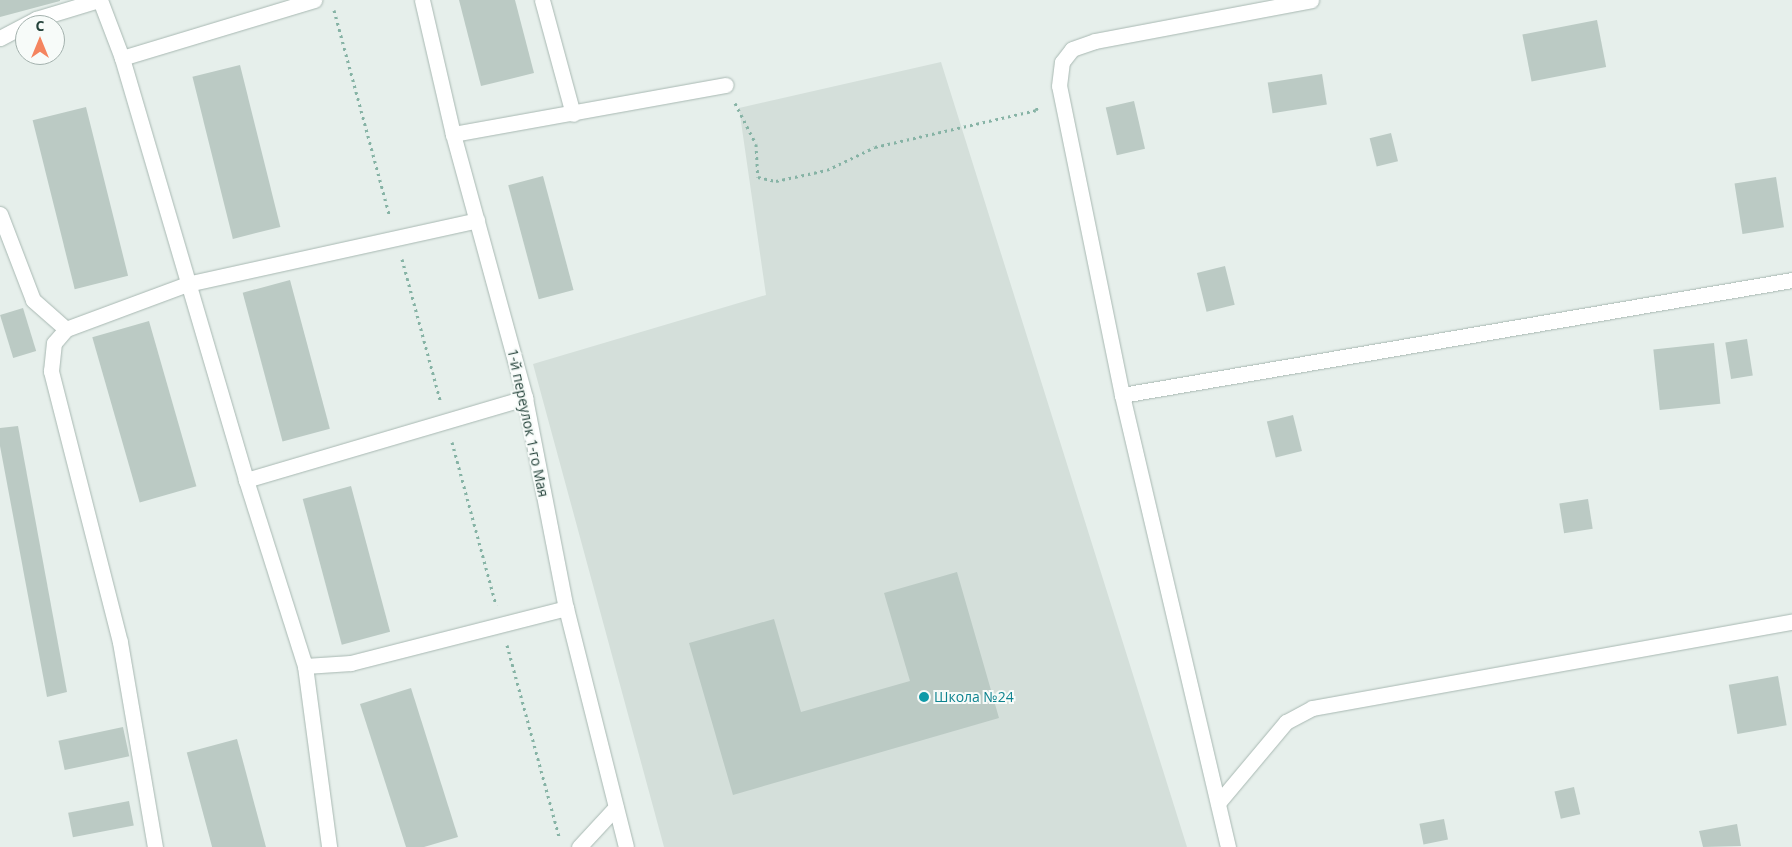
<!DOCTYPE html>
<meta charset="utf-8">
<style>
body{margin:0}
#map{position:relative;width:1792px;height:847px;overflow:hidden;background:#e6efeb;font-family:"Open Sans",sans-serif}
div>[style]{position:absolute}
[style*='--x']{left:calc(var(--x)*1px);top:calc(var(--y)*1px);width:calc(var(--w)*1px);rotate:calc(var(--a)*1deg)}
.built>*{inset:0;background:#d4dfda}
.building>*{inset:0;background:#bbcac4;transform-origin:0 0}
.path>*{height:3px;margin-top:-1.5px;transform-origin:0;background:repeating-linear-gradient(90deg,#86b3a5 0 2.5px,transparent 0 6.5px)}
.roads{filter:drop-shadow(0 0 1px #a8b8b2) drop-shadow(0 0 1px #a8b8b2)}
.minor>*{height:15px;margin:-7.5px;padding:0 7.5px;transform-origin:7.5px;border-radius:7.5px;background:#fff}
.dots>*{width:14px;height:14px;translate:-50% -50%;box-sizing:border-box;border:2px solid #f7fbf9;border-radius:50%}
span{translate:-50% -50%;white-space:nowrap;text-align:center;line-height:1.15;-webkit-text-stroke:4px #f7fbf9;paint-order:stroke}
.street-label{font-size:14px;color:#24423a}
.culture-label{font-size:14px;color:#0d838f}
.left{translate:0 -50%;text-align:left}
.north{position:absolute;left:15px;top:15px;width:50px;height:50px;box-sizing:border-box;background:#f7fbf9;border:1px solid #a3b1ad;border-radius:50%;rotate:0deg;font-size:14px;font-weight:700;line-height:20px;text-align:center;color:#24423a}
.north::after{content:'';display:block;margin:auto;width:18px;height:22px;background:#f4845f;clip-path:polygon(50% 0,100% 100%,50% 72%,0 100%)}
</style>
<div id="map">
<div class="built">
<div style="clip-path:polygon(941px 62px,1187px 847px,664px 847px,533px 364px,766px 295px,739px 108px)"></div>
</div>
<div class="building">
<div style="clip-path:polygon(0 0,60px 0,60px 1px,0 17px)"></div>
<div style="clip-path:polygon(459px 0,515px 0,534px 73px,481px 86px)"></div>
<div style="left:1597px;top:20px;width:48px;height:76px;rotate:79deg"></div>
<div style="left:240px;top:65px;width:167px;height:49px;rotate:76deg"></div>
<div style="left:1322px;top:74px;width:31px;height:55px;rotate:81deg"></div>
<div style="left:1134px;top:101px;width:49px;height:29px;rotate:77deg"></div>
<div style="left:86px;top:107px;width:174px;height:55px;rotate:76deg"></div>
<div style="left:1391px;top:133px;width:29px;height:22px;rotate:76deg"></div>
<div style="left:543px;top:176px;width:118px;height:36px;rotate:75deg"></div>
<div style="left:1776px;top:177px;width:51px;height:42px;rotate:81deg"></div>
<div style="left:1225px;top:266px;width:40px;height:29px;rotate:76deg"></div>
<div style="left:290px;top:280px;width:154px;height:49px;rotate:75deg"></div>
<div style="left:23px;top:308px;width:45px;height:24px;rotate:73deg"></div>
<div style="left:149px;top:321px;width:172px;height:59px;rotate:74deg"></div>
<div style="left:1747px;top:339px;width:37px;height:22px;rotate:81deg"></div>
<div style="left:1714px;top:343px;width:61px;height:61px;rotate:84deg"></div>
<div style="left:1293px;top:415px;width:37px;height:27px;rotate:76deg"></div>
<div style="clip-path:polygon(18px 426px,67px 692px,47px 697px,0 446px,0 428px)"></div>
<div style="left:351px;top:486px;width:151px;height:50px;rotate:75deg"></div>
<div style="left:1588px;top:499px;width:30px;height:29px;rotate:81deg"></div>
<div style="clip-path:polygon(957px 572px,999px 718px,733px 795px,689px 643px,774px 619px,801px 712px,910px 681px,884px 593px)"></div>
<div style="left:1778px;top:676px;width:50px;height:50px;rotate:80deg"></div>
<div style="clip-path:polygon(411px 688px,458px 837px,424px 847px,406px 847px,360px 704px)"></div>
<div style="left:123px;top:727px;width:30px;height:66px;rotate:78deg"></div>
<div style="left:237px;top:739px;width:112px;height:52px;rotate:75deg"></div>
<div style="left:1574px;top:787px;width:28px;height:20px;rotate:77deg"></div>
<div style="left:129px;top:801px;width:25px;height:62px;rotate:79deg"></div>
<div style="left:1444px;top:819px;width:21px;height:25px;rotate:79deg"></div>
<div style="clip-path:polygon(1737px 824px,1741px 846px,1703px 847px,1699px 831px)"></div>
</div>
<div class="path">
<div style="--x:334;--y:10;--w:214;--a:74.9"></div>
<div style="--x:735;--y:103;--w:46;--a:62.9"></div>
<div style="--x:756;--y:144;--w:33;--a:87"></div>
<div style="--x:758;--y:177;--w:18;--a:13"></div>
<div style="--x:776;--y:181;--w:52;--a:-12.2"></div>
<div style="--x:827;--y:170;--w:53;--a:-25.6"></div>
<div style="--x:875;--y:147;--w:165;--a:-12.9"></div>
<div style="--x:1036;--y:110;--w:6;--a:-59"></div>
<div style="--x:402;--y:259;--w:146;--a:74.9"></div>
<div style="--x:452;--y:442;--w:169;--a:74.9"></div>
<div style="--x:507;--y:645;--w:198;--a:74.8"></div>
</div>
<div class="roads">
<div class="minor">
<div style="--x:100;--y:0;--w:62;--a:69.2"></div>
<div style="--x:122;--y:58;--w:440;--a:73.6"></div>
<div style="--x:246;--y:480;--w:195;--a:72.4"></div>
<div style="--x:305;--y:666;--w:183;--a:82.4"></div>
<div style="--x:422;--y:0;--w:138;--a:77"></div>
<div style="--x:453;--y:134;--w:274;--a:74.7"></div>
<div style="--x:525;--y:398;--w:214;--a:79"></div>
<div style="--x:566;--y:608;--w:246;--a:75.9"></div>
<div style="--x:542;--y:0;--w:118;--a:74.8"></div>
<div style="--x:0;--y:38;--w:41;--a:-27.8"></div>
<div style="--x:36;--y:19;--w:66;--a:-16.8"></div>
<div style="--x:122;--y:58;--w:201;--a:-16.8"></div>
<div style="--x:453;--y:134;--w:277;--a:-10.2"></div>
<div style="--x:0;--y:214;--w:92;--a:69"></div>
<div style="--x:33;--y:300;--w:44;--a:41.3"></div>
<div style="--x:1122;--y:395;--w:680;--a:-9.74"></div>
<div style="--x:246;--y:480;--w:291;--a:-16.4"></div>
<div style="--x:305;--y:666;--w:46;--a:-3.7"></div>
<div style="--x:351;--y:663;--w:222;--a:-14.3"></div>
<div style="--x:1218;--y:803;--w:106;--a:-50"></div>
<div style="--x:1286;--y:722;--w:30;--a:-28"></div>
<div style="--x:1312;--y:708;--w:488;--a:-10.2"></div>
<div style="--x:155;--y:847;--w:208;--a:-99.7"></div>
<div style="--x:120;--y:642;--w:280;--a:-104.3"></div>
<div style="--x:51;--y:371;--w:28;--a:-84"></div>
<div style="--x:54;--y:343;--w:18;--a:-49"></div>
<div style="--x:66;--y:329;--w:129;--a:-20.4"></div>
<div style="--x:187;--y:284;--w:297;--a:-12.4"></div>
<div style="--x:579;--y:847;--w:54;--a:-47.2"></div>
<div style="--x:1228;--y:847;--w:464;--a:-103.2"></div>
<div style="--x:1122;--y:395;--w:315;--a:-101.5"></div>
<div style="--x:1059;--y:86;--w:24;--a:-83"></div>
<div style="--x:1062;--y:62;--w:16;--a:-52"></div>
<div style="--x:1072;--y:49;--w:24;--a:-19"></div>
<div style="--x:1095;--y:41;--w:220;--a:-10.7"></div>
</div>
</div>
<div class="dots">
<div style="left:924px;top:697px;background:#0f9aa8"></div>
</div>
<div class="street-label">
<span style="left:528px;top:423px;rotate:78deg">1-й переулок 1-го Мая</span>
</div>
<div class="culture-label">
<span class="left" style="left:934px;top:697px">Школа №24</span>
</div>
<div class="north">С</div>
</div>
